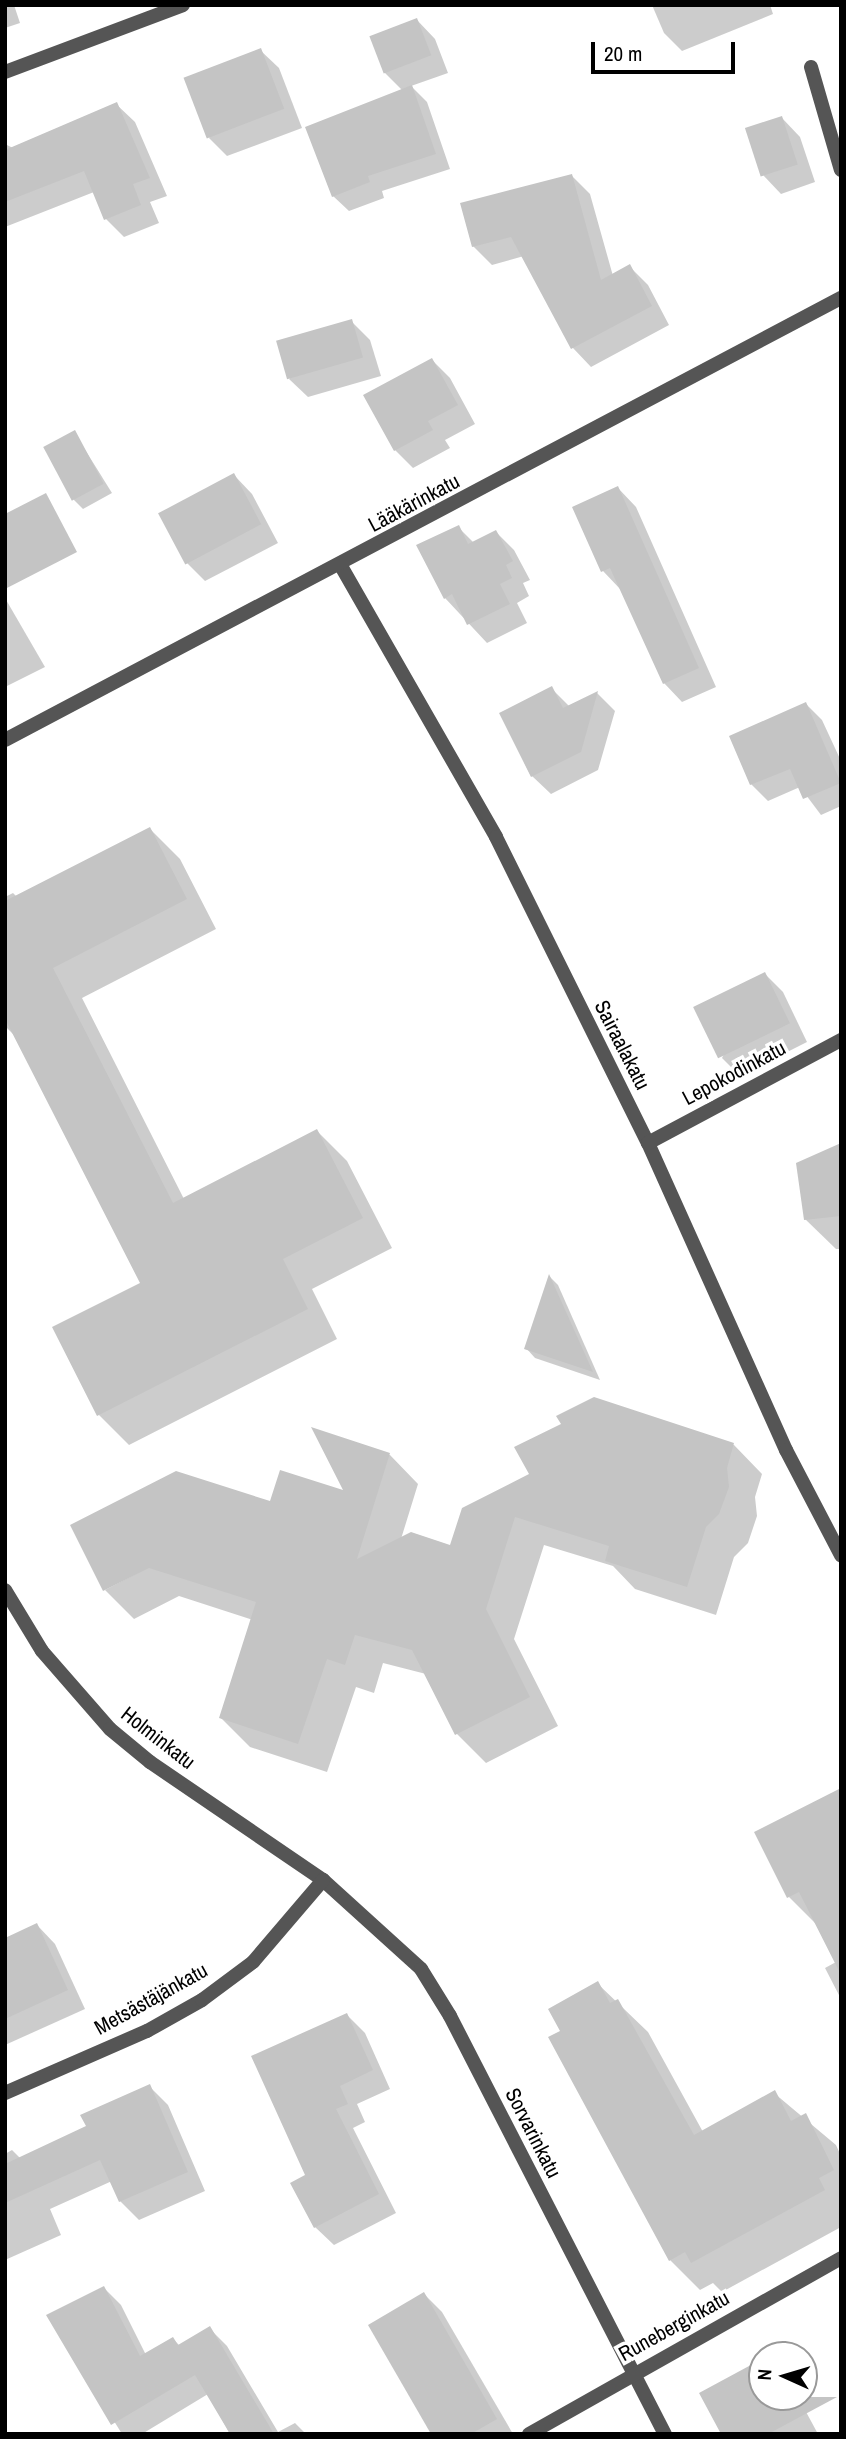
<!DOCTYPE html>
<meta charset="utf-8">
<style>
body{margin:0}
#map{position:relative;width:846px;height:2439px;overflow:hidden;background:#fff;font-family:"Archivo Narrow",sans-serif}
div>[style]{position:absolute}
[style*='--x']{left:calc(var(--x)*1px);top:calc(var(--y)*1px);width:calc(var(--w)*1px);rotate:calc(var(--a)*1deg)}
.shadow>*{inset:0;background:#0003}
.building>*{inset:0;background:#c4c4c4;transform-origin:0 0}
.minor>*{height:14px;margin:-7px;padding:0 7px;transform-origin:7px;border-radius:7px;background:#555}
span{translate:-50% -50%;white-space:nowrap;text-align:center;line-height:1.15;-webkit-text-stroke:7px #fff;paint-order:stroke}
.street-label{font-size:21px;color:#000}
.frame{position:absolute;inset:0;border:7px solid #000;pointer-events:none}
.north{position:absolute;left:748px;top:2341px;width:70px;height:70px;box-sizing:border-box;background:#fff;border:2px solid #999;border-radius:50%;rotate:274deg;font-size:19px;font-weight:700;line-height:28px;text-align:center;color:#000}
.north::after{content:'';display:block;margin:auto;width:24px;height:32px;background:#000;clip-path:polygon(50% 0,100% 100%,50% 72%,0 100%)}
.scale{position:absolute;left:591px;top:42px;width:144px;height:32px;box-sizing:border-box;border:4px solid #000;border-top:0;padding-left:9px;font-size:21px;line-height:24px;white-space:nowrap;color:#000;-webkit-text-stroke:5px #fff;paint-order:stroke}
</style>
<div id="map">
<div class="shadow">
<div style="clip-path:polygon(5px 5px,14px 5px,20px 23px,5px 28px)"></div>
<div style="clip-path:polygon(652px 5px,770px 5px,773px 14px,682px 51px,664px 33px)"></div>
<div style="clip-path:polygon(417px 20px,435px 39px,448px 73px,411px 86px,427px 102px,450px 169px,382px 191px,384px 198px,349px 211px,333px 196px,403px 91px,383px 71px)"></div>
<div style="clip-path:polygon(260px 50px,279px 68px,302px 128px,227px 156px,209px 138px)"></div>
<div style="clip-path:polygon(116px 104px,135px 122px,167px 196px,150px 202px,159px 223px,124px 237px,106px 219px,94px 192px,5px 227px,5px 144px,13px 148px)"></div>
<div style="clip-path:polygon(782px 118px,800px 137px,815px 182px,781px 194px,763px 175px)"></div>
<div style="clip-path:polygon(572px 176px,590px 194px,613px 276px,629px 266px,648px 285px,669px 325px,591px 367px,573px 348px,524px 256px,492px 265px,473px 246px)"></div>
<div style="clip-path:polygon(351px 321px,370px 340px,381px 376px,308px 397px,289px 379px)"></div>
<div style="clip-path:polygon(432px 360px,450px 378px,475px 424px,445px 440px,450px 448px,413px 468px,395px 450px)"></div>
<div style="clip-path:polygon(74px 432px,112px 493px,83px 509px,74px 500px)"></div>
<div style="clip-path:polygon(234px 475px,252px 494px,278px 543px,205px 581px,186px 562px,161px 514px)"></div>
<div style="clip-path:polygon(618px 488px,636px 507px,716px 687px,682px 702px,664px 683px,621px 590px,603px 571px)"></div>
<div style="clip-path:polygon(458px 527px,474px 543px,496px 532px,514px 550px,530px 580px,523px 583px,529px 596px,517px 603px,527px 623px,487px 643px,445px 598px)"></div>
<div style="clip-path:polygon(5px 598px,45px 667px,5px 687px)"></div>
<div style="clip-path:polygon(551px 688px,570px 707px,597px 693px,615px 711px,598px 770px,551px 794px,532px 776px)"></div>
<div style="clip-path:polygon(806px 704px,822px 720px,841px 761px,841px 806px,821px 815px,800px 787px,768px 801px,751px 784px)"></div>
<div style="clip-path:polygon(150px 829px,180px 859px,216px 929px,82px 998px,184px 1199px,317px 1131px,347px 1161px,392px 1248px,312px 1289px,337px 1339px,129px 1445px,99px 1415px,142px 1284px,16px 1037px,5px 1026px,5px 897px,13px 893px,17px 897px)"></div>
<div style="clip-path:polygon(765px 974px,783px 992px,807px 1042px,740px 1076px,722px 1058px)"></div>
<div style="clip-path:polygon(841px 1145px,841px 1249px,836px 1249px,805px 1219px)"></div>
<div style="clip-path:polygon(550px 1277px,558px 1285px,600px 1380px,535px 1358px,526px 1348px)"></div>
<div style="clip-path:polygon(595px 1399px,734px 1445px,762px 1474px,755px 1497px,757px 1516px,748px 1543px,734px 1557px,716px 1615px,635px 1589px,613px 1566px,544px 1545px,514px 1639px,558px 1726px,486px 1763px,457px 1734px,426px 1674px,383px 1663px,374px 1693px,356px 1687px,327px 1772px,250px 1747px,221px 1718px,253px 1620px,179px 1596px,134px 1619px,105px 1590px,271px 1503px,346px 1493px,314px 1430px,390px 1455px,418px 1484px,401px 1539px,451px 1547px,532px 1475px,563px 1424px)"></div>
<div style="clip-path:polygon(841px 1790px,841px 1999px,825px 1968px,836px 1962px,818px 1926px,789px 1897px)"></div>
<div style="clip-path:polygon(37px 1925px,55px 1944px,85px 2009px,5px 2045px,5px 1940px)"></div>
<div style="clip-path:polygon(598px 1984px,648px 2032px,703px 2132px,774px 2093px,836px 2145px,841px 2156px,841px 2227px,722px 2292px,713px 2283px,700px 2290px,670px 2260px,562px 2032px)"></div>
<div style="clip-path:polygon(347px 2015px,365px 2033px,390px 2089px,357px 2104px,365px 2122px,353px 2128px,396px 2213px,334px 2245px,315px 2227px)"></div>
<div style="clip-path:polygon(150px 2087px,168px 2105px,205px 2191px,139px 2220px,120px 2201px,112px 2181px,50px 2209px,61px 2235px,5px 2260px,5px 2154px,12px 2150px,20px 2158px,88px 2127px)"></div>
<div style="clip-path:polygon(104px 2288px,121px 2305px,146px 2355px,173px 2339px,180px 2346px,210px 2329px,227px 2346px,278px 2432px,295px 2423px,306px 2434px,230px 2434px,208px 2394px,142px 2434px,122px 2434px,49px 2316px)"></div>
<div style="clip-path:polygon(424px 2294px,442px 2312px,513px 2434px,432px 2434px)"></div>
<div style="clip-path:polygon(762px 2361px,762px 2397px,798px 2397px,818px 2434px,723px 2434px)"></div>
</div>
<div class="building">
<div style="left:417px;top:18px;width:40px;height:51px;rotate:69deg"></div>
<div style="left:261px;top:48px;width:65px;height:83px;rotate:69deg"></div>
<div style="clip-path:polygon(412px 85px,436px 154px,368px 176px,370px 182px,332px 197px,305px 127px)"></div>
<div style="clip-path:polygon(117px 102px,150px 178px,133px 184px,141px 205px,104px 220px,84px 171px,5px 202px,5px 150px)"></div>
<div style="left:782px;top:116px;width:51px;height:39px;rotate:72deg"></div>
<div style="clip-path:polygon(572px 174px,601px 280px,630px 264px,652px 306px,571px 349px,511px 237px,472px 247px,460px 203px)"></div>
<div style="left:352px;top:319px;width:40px;height:79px;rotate:74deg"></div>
<div style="clip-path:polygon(432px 358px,458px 405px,428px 421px,433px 430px,394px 451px,363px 395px)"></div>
<div style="left:75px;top:430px;width:61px;height:36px;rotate:62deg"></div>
<div style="left:234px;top:473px;width:58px;height:86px;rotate:62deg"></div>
<div style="clip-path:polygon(618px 486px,699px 668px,663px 684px,610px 568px,601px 572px,572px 507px)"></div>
<div style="clip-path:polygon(46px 493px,77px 552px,5px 589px,5px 514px)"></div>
<div style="clip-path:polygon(459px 525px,468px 544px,496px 530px,513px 561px,506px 565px,512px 578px,500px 584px,510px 604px,467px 625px,452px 594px,444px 599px,416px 545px)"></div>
<div style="clip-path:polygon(552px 686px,563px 708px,598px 691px,581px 752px,531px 777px,499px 713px)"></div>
<div style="clip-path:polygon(806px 702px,841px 783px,803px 799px,790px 769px,750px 785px,729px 736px)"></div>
<div style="clip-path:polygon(150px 827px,187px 899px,53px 968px,173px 1203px,317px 1129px,363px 1218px,283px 1259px,308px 1309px,97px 1416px,52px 1327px,140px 1283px,5px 1019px,5px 901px)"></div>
<div style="left:765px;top:972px;width:57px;height:80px;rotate:64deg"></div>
<div style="clip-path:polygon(841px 1143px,841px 1216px,804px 1220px,796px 1163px)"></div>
<div style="clip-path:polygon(549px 1274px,593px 1372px,524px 1349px)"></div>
<div style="clip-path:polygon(594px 1397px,734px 1443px,727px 1468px,729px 1487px,719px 1514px,706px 1527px,687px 1587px,605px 1561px,609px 1546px,515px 1517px,486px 1609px,530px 1697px,455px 1735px,412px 1650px,355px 1635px,345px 1665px,327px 1659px,298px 1744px,219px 1718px,256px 1602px,149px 1568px,103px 1591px,70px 1525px,176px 1471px,270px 1501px,280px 1470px,343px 1490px,311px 1427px,390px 1453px,357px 1559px,411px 1532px,450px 1545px,462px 1508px,529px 1474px,514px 1447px,561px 1424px,556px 1416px)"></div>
<div style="clip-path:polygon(841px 1788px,841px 1975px,799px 1892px,787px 1898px,754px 1832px)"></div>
<div style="clip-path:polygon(37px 1923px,68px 1990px,5px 2019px,5px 1938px)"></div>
<div style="clip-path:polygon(598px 1981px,610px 2003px,618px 1999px,694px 2135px,775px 2090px,791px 2121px,806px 2113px,834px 2170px,819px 2178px,825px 2190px,691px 2263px,685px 2252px,669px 2261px,548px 2037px,560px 2031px,548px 2009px)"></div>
<div style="clip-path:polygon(347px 2013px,373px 2070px,340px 2086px,348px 2104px,336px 2109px,379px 2194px,314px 2228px,290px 2183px,305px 2175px,251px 2056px)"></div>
<div style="clip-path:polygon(150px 2084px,188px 2172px,119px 2202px,100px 2160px,5px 2203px,5px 2164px,86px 2126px,80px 2115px)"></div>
<div style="clip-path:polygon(104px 2286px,140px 2356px,173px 2337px,178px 2345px,210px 2326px,274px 2434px,230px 2434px,195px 2375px,111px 2425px,46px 2315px)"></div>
<div style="clip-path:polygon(424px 2292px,497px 2419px,471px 2434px,431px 2434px,368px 2325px)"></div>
<div style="clip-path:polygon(762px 2359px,762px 2397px,837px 2397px,768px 2434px,721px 2434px,699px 2393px)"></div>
</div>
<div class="minor">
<div style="--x:811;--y:67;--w:107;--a:73.8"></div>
<div style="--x:5;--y:72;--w:190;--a:-20.6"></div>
<div style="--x:341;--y:566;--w:312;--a:60.2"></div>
<div style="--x:496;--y:837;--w:342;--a:63.6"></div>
<div style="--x:648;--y:1143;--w:337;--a:65.8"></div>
<div style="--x:786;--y:1450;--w:119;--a:62.4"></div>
<div style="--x:5;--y:740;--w:946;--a:-27.87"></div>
<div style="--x:648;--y:1143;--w:219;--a:-28.1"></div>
<div style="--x:5;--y:1590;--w:71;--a:58.8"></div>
<div style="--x:42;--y:1651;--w:103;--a:48.9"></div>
<div style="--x:110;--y:1729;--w:52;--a:39.5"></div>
<div style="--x:150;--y:1762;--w:209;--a:34.3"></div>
<div style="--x:323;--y:1880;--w:132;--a:42.2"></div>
<div style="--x:421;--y:1969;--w:55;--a:58.3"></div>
<div style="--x:450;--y:2016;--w:470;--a:62.8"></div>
<div style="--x:5;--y:2093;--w:155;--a:-23.6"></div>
<div style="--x:147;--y:2031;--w:63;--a:-29.4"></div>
<div style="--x:202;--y:2000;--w:64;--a:-36.7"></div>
<div style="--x:253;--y:1962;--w:108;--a:-49.5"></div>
<div style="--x:529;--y:2434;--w:358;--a:-29.4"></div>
</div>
<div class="street-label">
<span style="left:414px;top:503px;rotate:-28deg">Lääkärinkatu</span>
<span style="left:622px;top:1045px;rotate:63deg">Sairaalakatu</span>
<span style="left:734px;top:1073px;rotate:-28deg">Lepokodinkatu</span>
<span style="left:158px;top:1738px;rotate:38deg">Holminkatu</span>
<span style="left:151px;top:1999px;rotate:-29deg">Metsästäjänkatu</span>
<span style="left:533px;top:2133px;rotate:63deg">Sorvarinkatu</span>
<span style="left:674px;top:2326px;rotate:-29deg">Runeberginkatu</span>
</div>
<div class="frame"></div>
<div class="north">N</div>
<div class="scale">20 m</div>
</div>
